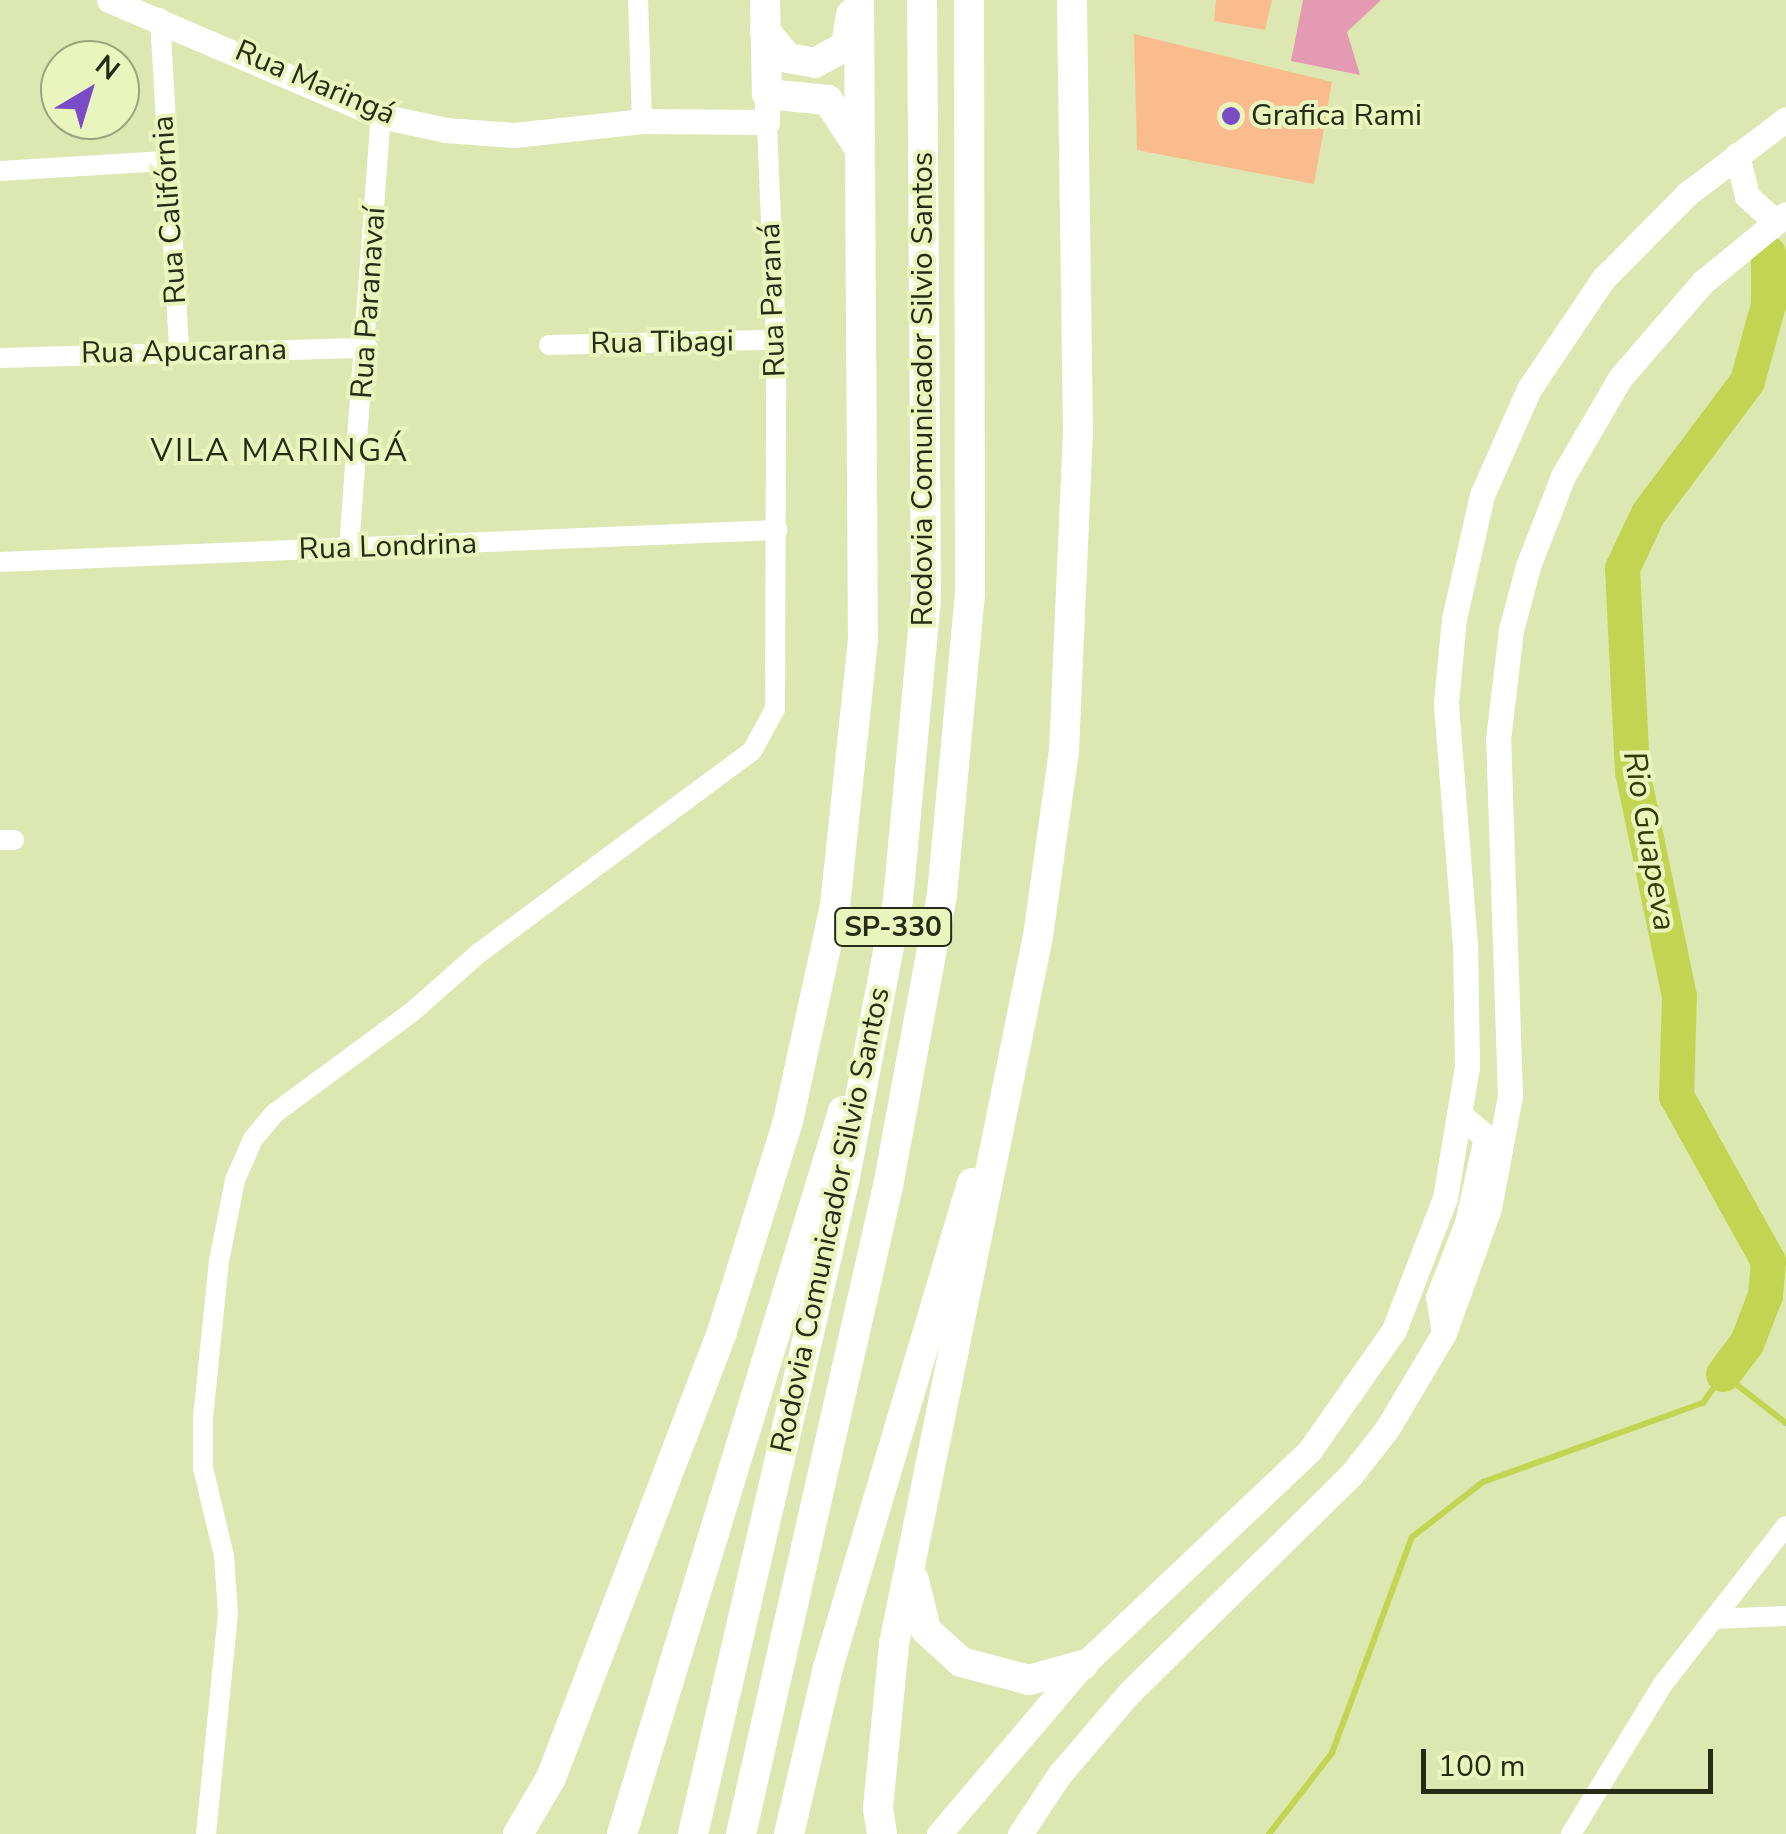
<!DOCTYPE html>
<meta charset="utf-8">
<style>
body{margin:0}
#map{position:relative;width:1786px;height:1834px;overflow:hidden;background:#dde7b1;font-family:"Nunito Sans",sans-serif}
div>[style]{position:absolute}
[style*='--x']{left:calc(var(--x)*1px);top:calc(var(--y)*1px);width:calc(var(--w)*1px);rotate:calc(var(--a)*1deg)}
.green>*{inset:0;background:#e59ab4}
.stream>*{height:6px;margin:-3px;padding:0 3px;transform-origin:3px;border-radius:3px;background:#c2d552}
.river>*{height:35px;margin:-17.5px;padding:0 17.5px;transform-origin:17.5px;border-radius:17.5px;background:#c2d552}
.building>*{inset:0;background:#fabb8e}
.minor>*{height:20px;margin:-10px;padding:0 10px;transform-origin:10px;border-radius:10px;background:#fff}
.major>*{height:25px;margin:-12.5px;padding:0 12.5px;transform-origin:12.5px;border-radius:12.5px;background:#fff}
.highway>*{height:30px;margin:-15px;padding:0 15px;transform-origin:15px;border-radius:15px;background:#fff}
.dots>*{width:28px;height:28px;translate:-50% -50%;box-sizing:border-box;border:5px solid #eaf5be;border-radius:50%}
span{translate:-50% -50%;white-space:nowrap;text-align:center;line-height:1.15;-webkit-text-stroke:8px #eaf5be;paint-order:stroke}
.shield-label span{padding:2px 8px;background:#eaf5be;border:2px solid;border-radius:8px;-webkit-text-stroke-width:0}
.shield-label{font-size:28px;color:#272b16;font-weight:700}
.street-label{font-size:30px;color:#272b16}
.poi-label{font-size:30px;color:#272b16}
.left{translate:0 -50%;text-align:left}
.neighbourhood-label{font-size:32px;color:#272b16;letter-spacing:2.5px}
.water-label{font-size:32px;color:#333a02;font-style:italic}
.north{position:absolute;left:40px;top:40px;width:100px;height:100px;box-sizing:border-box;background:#eaf5be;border:2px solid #9ca47b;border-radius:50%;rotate:38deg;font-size:28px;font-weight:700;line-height:40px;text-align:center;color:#272b16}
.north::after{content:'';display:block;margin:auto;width:35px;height:45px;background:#794cc5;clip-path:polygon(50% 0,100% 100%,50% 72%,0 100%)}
.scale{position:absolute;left:1421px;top:1749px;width:292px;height:45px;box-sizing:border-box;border:5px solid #272b16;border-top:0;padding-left:12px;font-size:30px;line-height:35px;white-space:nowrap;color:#272b16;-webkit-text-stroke:8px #eaf5be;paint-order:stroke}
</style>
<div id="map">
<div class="green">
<div style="clip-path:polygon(1303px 0,1381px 0,1347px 32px,1360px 75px,1291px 61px)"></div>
</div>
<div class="stream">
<div style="--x:1269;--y:1834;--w:103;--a:-52.1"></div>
<div style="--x:1332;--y:1753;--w:230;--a:-69.7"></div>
<div style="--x:1412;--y:1537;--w:90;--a:-37.8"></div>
<div style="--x:1483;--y:1482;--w:234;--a:-19.8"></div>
<div style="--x:1703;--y:1403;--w:35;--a:-55"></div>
<div style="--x:1723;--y:1374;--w:80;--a:37.9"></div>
</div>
<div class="river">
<div style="--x:1723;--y:1374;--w:38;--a:-53"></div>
<div style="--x:1746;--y:1344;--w:53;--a:-68.8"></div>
<div style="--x:1765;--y:1295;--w:34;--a:-85"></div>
<div style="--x:1768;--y:1261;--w:189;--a:-119.1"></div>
<div style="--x:1676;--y:1096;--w:100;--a:-88.3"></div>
<div style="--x:1679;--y:996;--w:229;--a:-101.8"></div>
<div style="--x:1632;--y:772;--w:204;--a:-92.8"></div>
<div style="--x:1622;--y:568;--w:61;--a:-64.7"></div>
<div style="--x:1648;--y:513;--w:165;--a:-53.1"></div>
<div style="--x:1747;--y:381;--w:80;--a:-74.7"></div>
<div style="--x:1768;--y:304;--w:51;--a:-90"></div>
</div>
<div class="building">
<div style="clip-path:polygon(1216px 0,1272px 0,1265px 30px,1214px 21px)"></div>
<div style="clip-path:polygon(1134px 34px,1332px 82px,1314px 184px,1137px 150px)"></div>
</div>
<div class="minor">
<div style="--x:638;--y:0;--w:121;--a:88.1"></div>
<div style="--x:160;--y:18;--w:333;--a:86.7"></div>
<div style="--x:0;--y:171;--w:165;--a:-3.5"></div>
<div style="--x:549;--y:345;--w:227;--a:-1.3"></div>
<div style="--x:0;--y:358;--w:368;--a:-1.6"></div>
<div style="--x:349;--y:548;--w:433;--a:-85.8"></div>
<div style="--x:0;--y:562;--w:778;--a:-2.36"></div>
<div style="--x:0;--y:840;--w:14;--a:0"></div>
<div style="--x:1713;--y:1619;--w:73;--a:-2.4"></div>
<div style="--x:206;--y:1834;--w:221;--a:-84.3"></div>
<div style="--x:228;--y:1614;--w:58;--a:-93.9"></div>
<div style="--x:224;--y:1556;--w:90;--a:-103.4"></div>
<div style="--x:203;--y:1468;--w:50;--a:-90"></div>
<div style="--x:203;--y:1418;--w:158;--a:-84.2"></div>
<div style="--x:219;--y:1261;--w:83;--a:-78.8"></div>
<div style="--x:235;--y:1180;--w:45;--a:-66.3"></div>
<div style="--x:253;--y:1139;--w:34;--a:-50"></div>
<div style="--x:275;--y:1113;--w:170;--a:-36.4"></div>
<div style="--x:412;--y:1012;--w:89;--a:-41.4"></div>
<div style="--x:479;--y:953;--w:340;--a:-36.5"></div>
<div style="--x:752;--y:751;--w:48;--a:-61.3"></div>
<div style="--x:775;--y:709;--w:369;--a:-89.8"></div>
<div style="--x:776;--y:340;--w:218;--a:-92.4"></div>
<div style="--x:1571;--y:1834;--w:176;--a:-58.5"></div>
<div style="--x:1663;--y:1684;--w:200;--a:-52.1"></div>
</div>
<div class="major">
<div style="--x:109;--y:0;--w:296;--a:23.1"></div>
<div style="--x:381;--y:116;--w:66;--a:12.3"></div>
<div style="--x:445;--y:130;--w:69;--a:4.1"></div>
<div style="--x:514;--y:135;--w:129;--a:-6.2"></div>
<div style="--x:642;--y:121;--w:125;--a:0.5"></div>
<div style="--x:767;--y:122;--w:28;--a:-90"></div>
<div style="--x:1737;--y:155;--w:42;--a:76.3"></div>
<div style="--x:1747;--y:196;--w:39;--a:42"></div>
<div style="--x:1444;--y:1333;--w:36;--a:-99"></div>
<div style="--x:1438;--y:1297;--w:79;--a:-68.6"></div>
<div style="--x:1467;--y:1223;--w:88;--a:-77.5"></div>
<div style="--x:1486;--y:1137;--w:33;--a:-140"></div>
<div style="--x:939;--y:1834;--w:222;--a:-49.6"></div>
<div style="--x:1083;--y:1665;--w:313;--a:-43.4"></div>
<div style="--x:1310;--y:1450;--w:146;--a:-55"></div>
<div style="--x:1394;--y:1330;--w:142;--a:-68.9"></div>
<div style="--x:1445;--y:1198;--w:133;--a:-80.5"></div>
<div style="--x:1467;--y:1067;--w:121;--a:-90.9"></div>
<div style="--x:1465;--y:946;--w:244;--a:-94.5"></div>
<div style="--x:1446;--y:703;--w:84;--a:-84.6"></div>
<div style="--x:1454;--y:619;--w:127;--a:-77.3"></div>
<div style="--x:1482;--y:495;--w:116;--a:-66.1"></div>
<div style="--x:1529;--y:389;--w:133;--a:-56.1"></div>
<div style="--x:1603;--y:279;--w:120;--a:-45.3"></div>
<div style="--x:1687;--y:194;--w:124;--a:-37.1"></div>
<div style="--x:1020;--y:1834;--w:71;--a:-56.5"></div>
<div style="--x:1059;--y:1775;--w:109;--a:-49.5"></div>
<div style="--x:1130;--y:1692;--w:310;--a:-44.5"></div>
<div style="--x:1351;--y:1475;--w:58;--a:-52"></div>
<div style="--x:1387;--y:1429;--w:112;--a:-59.3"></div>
<div style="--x:1444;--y:1333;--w:133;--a:-70.2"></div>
<div style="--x:1489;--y:1208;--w:114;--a:-79.4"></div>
<div style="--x:1510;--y:1096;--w:356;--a:-91.9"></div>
<div style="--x:1498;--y:740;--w:111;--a:-83.3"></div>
<div style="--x:1511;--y:630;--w:66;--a:-75.1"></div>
<div style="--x:1528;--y:566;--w:97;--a:-68.7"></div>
<div style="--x:1563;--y:476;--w:113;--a:-59.8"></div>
<div style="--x:1620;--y:378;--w:127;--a:-49.2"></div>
<div style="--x:1703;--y:282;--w:107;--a:-39.3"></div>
</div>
<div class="highway">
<div style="--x:765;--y:0;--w:94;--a:88.8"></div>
<div style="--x:767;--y:94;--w:61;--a:5.6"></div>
<div style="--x:828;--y:100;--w:57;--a:57.1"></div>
<div style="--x:765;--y:31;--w:35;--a:50"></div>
<div style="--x:788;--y:58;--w:27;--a:10"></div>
<div style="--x:815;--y:63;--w:35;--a:-29"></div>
<div style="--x:846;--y:46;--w:32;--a:-81"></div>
<div style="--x:914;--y:1580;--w:51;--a:76.5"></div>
<div style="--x:926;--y:1630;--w:47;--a:42.4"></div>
<div style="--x:961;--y:1662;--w:70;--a:14.8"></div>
<div style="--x:1029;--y:1680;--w:56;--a:-15.5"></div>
<div style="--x:518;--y:1834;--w:65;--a:-59.5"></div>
<div style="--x:551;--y:1778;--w:478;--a:-69"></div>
<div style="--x:722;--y:1332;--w:221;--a:-72.6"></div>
<div style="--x:788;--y:1121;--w:220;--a:-77.7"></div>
<div style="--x:835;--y:906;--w:267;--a:-84"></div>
<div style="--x:863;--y:640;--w:640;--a:-90.36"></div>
<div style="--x:622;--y:1834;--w:756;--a:-73"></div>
<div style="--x:693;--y:1834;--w:674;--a:-76.97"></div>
<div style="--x:845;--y:1177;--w:282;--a:-79.2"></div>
<div style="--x:898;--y:900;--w:303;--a:-84.7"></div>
<div style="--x:926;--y:598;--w:598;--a:-90.38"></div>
<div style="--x:741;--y:1834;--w:664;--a:-77.22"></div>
<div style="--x:888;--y:1186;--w:296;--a:-79.5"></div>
<div style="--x:942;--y:895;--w:301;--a:-84.7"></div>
<div style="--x:970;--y:595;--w:595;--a:-90.1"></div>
<div style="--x:789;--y:1834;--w:171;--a:-76.8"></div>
<div style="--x:828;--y:1668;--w:506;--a:-73.46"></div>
<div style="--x:882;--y:1834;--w:26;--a:-99"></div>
<div style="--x:878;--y:1808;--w:165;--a:-84.4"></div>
<div style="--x:894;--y:1644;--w:722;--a:-78.5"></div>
<div style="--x:1038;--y:936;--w:187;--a:-82"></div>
<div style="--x:1064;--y:751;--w:316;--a:-87.5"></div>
<div style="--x:1078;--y:435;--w:435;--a:-90.8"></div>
</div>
<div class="dots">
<div style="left:1231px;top:116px;background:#794cc5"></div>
</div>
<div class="shield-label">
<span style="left:893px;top:927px">SP-330</span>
</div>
<div class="street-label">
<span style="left:315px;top:83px;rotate:23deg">Rua Maringá</span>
<span style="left:170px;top:210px;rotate:-94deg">Rua Califórnia</span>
<span style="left:773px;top:300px;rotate:-92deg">Rua Paraná</span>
<span style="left:369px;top:303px;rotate:-86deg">Rua Paranavaí</span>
<span style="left:662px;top:343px;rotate:-1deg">Rua Tibagi</span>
<span style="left:184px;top:352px;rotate:-1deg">Rua Apucarana</span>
<span style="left:923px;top:389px;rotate:-90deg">Rodovia Comunicador Silvio Santos</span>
<span style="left:388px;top:547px;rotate:-2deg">Rua Londrina</span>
<span style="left:831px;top:1220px;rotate:-78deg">Rodovia Comunicador Silvio Santos</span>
</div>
<div class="poi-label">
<span class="left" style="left:1251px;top:116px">Grafica Rami</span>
</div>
<div class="neighbourhood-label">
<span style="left:280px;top:451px">VILA MARINGÁ</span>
</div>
<div class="water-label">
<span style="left:1649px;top:841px;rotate:80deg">Rio Guapeva</span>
</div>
<div class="north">N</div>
<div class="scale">100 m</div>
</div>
